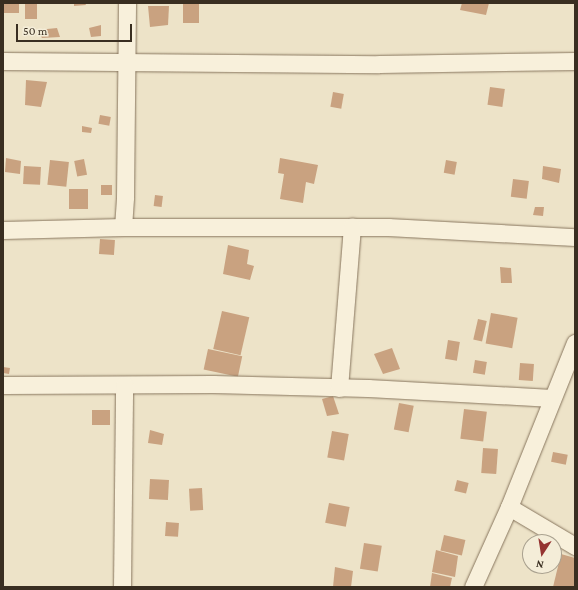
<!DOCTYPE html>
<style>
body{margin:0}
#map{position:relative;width:578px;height:590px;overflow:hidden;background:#ede3c8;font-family:"Crimson Pro",serif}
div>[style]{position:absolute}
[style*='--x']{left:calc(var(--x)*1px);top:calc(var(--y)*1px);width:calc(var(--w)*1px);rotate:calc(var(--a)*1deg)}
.building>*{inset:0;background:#c9a280;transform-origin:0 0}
.roads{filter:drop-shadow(0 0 1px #88765e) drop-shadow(0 0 1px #88765e)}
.minor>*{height:17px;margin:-8.5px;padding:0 8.5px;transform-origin:8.5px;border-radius:8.5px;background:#f8f0db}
span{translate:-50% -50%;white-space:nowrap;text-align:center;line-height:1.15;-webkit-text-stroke:3.5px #f4edd8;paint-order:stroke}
.frame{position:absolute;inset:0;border:4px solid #392e21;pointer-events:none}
.north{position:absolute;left:522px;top:534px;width:40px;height:40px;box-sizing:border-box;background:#f4edd8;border:1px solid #a9a18f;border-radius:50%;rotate:192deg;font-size:11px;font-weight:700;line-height:16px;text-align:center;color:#392e21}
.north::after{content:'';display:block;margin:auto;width:14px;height:18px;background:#953431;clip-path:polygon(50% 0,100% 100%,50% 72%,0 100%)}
.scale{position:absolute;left:16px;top:24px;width:116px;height:18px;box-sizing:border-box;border:2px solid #392e21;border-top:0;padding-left:5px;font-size:12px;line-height:14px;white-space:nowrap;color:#392e21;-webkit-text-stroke:3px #f4edd8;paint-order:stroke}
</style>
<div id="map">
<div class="building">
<div style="left:3px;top:3px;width:16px;height:10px"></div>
<div style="left:25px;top:3px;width:12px;height:16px"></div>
<div style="clip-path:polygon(74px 3px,85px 3px,86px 5px,74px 6px)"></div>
<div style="left:183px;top:3px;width:16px;height:20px"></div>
<div style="clip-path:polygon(462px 3px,489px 3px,486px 15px,460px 10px)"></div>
<div style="clip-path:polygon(148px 6px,169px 6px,168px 25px,150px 27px)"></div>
<div style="clip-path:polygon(101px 25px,101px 36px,91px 37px,89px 28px)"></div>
<div style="clip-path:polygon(57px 28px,60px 37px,42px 38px,37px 30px)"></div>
<div style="clip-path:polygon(26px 80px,47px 82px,41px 107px,25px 105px)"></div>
<div style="left:490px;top:87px;width:15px;height:18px;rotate:8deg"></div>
<div style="left:333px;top:92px;width:11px;height:15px;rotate:10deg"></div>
<div style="left:100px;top:115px;width:11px;height:9px;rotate:10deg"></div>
<div style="clip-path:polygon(82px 126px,92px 128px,91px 133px,82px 132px)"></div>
<div style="clip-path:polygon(6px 158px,21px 161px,20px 174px,5px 172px)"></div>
<div style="clip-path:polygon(280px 158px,318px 165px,314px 184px,306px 182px,303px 203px,280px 199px,284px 174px,278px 173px)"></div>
<div style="left:84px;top:159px;width:16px;height:10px;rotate:79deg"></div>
<div style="left:50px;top:160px;width:19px;height:25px;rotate:6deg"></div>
<div style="left:446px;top:160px;width:11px;height:13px;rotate:10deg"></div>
<div style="left:24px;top:166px;width:17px;height:18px;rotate:3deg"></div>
<div style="clip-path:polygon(543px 166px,561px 169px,559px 183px,542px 179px)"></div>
<div style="left:513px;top:179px;width:16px;height:18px;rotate:7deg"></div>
<div style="left:101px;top:185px;width:11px;height:10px"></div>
<div style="left:69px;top:189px;width:19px;height:20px"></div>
<div style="left:155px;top:195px;width:8px;height:11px;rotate:7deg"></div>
<div style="clip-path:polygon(535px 207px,544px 207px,543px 216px,533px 215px)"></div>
<div style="left:100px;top:239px;width:15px;height:15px;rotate:4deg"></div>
<div style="clip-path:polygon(228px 245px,249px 250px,247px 264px,254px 266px,250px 280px,223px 274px)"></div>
<div style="clip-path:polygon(500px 267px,511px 268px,512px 283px,501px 283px)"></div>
<div style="left:222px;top:311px;width:28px;height:39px;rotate:13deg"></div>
<div style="left:491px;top:313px;width:27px;height:31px;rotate:10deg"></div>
<div style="left:478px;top:319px;width:9px;height:21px;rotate:13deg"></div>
<div style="left:448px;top:340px;width:12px;height:19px;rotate:9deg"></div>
<div style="clip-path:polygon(392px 348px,400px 369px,383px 374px,374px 354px)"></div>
<div style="left:208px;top:349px;width:35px;height:21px;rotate:12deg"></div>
<div style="left:475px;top:360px;width:12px;height:13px;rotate:9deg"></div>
<div style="left:520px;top:363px;width:14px;height:17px;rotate:4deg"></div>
<div style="clip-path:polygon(3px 367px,10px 368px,9px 374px,3px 373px)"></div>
<div style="clip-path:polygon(333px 396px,339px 414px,327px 416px,322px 399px)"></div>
<div style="left:399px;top:403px;width:15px;height:27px;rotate:11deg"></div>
<div style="left:464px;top:409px;width:23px;height:30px;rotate:7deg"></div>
<div style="left:92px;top:410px;width:18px;height:15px"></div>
<div style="clip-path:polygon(150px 430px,164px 434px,162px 445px,148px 443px)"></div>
<div style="left:332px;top:431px;width:17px;height:27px;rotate:10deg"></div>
<div style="left:483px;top:448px;width:15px;height:25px;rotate:4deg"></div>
<div style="left:553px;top:452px;width:15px;height:10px;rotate:11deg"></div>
<div style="left:150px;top:479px;width:19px;height:20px;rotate:3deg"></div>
<div style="left:457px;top:480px;width:12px;height:11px;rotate:14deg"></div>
<div style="left:202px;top:488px;width:22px;height:13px;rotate:87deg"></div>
<div style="left:329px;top:503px;width:21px;height:20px;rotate:11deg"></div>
<div style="left:166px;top:522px;width:13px;height:14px;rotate:4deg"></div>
<div style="left:444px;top:535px;width:22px;height:16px;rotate:13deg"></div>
<div style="left:364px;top:543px;width:18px;height:26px;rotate:9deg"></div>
<div style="clip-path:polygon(436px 550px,458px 556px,455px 577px,432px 572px)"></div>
<div style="clip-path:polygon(561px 554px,575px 558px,575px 587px,553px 587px)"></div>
<div style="clip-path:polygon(335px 567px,353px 571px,351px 587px,333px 587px)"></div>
<div style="clip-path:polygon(432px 573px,452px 578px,450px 587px,430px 587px)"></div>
</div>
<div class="roads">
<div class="minor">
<div style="--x:3;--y:61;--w:376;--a:0.5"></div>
<div style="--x:379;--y:64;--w:196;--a:-0.9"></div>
<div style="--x:123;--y:227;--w:265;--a:0"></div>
<div style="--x:388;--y:227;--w:187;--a:3.1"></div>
<div style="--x:3;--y:230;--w:120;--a:-1.4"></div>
<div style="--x:123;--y:227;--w:30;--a:-86"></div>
<div style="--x:125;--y:197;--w:194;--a:-89.4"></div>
<div style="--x:3;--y:385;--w:210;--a:-0.3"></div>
<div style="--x:213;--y:384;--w:155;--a:1.5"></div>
<div style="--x:368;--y:388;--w:184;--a:3.1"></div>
<div style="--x:339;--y:388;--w:162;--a:-85.4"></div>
<div style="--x:509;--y:507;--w:77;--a:30.6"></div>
<div style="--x:122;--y:587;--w:202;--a:-89.4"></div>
<div style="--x:473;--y:587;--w:88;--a:-65.8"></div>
<div style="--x:509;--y:507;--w:177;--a:-68.1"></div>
</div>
</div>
<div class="frame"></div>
<div class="north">N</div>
<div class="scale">50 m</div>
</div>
